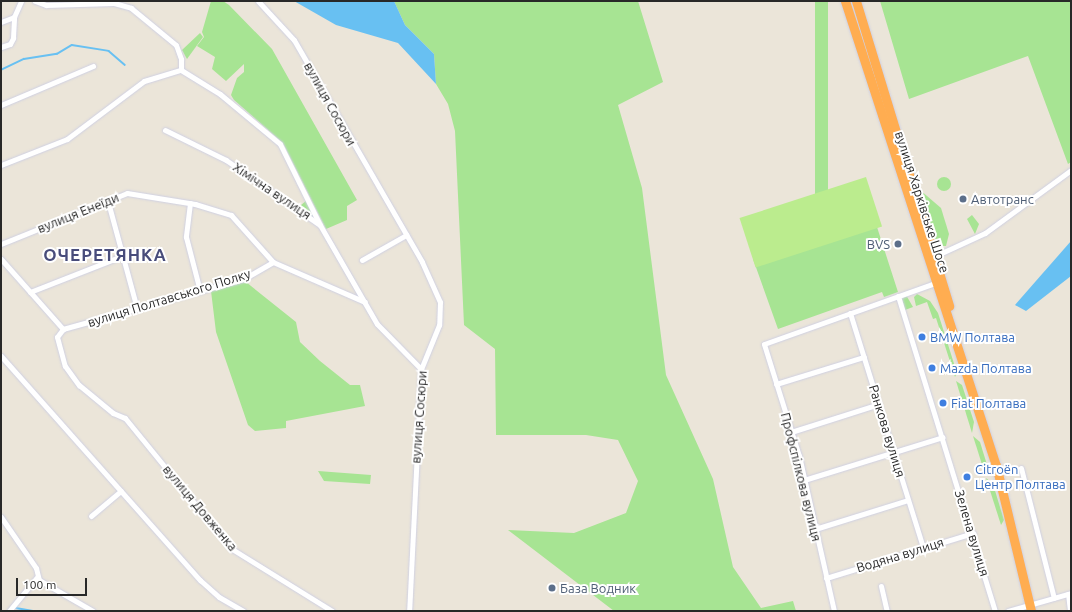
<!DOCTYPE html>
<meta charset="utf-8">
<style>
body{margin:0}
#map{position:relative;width:1072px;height:612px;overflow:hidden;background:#ebe5d9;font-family:Ubuntu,sans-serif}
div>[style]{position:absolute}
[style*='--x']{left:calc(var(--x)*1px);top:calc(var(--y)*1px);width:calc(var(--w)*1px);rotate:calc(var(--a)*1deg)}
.green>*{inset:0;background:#a7e493;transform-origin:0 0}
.round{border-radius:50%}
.pitch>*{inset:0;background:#bbec8e;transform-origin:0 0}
.water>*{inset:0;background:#68c0f2}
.stream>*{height:1.5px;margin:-0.75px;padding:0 0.75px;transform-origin:0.75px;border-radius:0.75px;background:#68c0f2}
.roads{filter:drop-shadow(0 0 1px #cfd0e2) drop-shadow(0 0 1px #cfd0e2)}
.street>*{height:5px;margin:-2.5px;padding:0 2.5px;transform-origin:2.5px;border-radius:2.5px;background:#fff}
.highway>*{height:9px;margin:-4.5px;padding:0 4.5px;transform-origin:4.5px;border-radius:4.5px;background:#ffad51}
.dots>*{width:11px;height:11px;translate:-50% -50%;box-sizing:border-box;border:2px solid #fff;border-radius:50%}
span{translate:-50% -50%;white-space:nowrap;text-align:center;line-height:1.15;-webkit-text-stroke:4px #fff;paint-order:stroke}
.street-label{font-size:13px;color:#282828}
.service-label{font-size:13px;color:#4e5e75}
.left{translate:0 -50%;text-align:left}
.right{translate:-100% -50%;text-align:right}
.shop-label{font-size:13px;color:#366cbe}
.district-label{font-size:17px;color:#484c7a;font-weight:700;letter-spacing:1px}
.frame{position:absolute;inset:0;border:2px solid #282828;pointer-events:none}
.scale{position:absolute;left:16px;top:578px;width:71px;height:18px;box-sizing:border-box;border:2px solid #282828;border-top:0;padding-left:5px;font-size:12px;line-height:14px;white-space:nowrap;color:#282828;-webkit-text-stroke:3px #fff;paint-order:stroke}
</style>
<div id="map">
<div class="green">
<div style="clip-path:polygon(211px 1px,223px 1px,229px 5px,272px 49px,357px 200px,347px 206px,347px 220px,326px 229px,283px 143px,234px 100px,231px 95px,237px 78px,244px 72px,244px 64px,226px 81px,212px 69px,215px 57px,197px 46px,204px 37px,202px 32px)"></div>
<div style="clip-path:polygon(394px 1px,638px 1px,663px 82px,618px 105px,642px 188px,666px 375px,713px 479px,733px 567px,761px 608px,793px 601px,796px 611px,614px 611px,508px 530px,574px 533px,626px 513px,638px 481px,618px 440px,586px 435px,496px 435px,495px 349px,464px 325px,455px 131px,448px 104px,436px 84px,434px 54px,405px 25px)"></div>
<div style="left:815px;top:1px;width:13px;height:218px"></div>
<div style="clip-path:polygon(880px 1px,1071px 1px,1071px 162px,1068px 164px,1028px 56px,909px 99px)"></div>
<div style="clip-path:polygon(200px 33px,203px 37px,187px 59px,182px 50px)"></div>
<div class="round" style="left:937px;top:177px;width:14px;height:14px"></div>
<div style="clip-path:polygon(920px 190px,941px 208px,949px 234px,946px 246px,940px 246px,935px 238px)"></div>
<div style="clip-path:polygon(307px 200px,317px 220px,300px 206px)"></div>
<div style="clip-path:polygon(972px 215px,979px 224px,975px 234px,967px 219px)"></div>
<div style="clip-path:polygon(877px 227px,898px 292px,884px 297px,882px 292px,778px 329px,753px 259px)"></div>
<div style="clip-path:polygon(246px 282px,296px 322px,300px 342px,320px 361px,350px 385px,360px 385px,365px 406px,286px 421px,286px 428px,255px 431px,248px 425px,216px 332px,211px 291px)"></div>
<div style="clip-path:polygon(917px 294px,930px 301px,938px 313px,957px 373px,955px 377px,936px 318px,933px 319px,927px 302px,916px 306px,914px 297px)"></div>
<div style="clip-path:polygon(906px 295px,913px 307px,905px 310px,902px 299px)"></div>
<div style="clip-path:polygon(956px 381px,962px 385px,974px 422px,972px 433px)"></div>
<div style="clip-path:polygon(973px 436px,980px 442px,988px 468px,985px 474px)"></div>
<div style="clip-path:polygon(318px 471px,371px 475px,370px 484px,324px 481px)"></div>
<div style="clip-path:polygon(986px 478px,993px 484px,1004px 520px,1001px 525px)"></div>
</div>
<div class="pitch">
<div style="left:866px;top:177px;width:52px;height:133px;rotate:72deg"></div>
</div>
<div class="water">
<div style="clip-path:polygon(294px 1px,394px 1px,405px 25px,434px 54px,436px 84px,398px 43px,336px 25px)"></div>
<div style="clip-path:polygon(1071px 241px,1071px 276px,1026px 311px,1015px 305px)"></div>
</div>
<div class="stream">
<div style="--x:1;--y:70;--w:25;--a:-26"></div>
<div style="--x:24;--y:59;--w:33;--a:-9"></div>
<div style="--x:57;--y:54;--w:17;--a:-31"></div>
<div style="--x:72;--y:45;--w:37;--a:9"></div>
<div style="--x:109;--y:51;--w:21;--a:41"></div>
<div style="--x:16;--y:608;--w:17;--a:10"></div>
</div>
<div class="roads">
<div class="street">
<div style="--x:35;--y:1;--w:12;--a:20"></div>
<div style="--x:46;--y:5;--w:68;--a:-1.7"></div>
<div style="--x:114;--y:3;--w:18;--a:16"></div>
<div style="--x:131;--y:8;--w:58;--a:39.4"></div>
<div style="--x:176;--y:45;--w:15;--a:70"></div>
<div style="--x:181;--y:59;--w:11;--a:90"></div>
<div style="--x:258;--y:1;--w:53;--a:47.3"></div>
<div style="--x:294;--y:40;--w:256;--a:60"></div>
<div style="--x:422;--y:262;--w:44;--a:65.8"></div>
<div style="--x:440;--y:302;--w:23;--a:92"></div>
<div style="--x:439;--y:325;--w:48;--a:112.2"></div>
<div style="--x:421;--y:369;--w:242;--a:92.8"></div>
<div style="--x:1;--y:22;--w:14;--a:-21"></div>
<div style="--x:14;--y:17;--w:17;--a:-66"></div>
<div style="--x:1;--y:47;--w:9;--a:-18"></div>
<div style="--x:10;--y:44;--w:7;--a:-63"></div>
<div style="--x:13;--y:38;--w:21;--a:-87"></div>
<div style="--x:1;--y:105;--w:100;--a:-23"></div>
<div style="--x:165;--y:130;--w:68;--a:26.2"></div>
<div style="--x:226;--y:160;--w:114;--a:34.7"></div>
<div style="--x:320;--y:225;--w:114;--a:60.1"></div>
<div style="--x:377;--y:324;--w:63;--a:45.6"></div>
<div style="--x:1;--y:165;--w:71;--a:-21.5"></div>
<div style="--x:67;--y:139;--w:96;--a:-37"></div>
<div style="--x:144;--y:81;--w:39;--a:-17"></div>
<div style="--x:181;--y:70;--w:46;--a:31.6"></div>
<div style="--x:220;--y:94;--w:78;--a:39.8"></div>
<div style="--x:280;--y:144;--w:90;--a:63.7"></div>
<div style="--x:108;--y:202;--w:111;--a:74.8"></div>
<div style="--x:190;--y:203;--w:34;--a:97"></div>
<div style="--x:186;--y:237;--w:56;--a:75.5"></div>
<div style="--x:1;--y:244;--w:136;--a:-22"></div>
<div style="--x:127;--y:193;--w:69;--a:9.2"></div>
<div style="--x:195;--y:204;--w:38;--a:17"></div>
<div style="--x:231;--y:215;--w:63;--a:48.2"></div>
<div style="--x:273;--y:262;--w:100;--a:23.5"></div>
<div style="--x:935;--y:256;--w:55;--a:-24.7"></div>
<div style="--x:985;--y:233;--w:107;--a:-36.2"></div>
<div style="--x:1;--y:259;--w:94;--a:48.5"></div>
<div style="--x:362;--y:260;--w:51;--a:-29.6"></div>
<div style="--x:273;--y:262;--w:34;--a:150"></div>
<div style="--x:243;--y:279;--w:187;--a:164.5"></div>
<div style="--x:63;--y:329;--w:10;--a:127"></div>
<div style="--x:57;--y:337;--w:30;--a:75"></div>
<div style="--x:65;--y:366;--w:24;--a:54"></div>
<div style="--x:79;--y:385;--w:44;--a:39.5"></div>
<div style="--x:113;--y:413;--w:13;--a:23"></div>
<div style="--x:125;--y:418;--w:169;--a:50.8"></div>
<div style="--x:232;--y:549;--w:118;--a:31.8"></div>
<div style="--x:30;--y:292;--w:99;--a:-21.4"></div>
<div style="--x:898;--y:296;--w:330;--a:72.9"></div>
<div style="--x:850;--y:313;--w:246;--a:72.7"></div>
<div style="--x:1;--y:356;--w:300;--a:48.4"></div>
<div style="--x:200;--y:580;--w:25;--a:42"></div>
<div style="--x:219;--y:597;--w:28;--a:30"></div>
<div style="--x:776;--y:384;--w:92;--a:-17.1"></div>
<div style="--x:791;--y:432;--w:92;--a:-17.7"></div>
<div style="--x:1021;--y:468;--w:134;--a:75.8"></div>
<div style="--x:804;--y:480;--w:145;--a:-17.2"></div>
<div style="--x:91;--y:516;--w:39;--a:-40"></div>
<div style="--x:1;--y:517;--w:62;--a:55.5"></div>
<div style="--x:36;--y:568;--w:12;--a:76"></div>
<div style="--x:39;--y:580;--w:62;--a:29.9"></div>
<div style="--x:815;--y:529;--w:97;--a:-17.3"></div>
<div style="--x:826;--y:578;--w:154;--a:-17"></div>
<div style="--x:881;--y:586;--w:26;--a:77"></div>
<div style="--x:1068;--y:594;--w:17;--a:83"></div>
<div style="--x:9;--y:611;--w:45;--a:-50.4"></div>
<div style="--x:834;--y:611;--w:159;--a:-102.7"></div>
<div style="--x:799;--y:456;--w:117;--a:-107.4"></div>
<div style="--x:764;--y:344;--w:182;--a:-19.6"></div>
<div style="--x:1008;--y:611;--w:66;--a:-15.9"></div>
</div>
<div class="highway">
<div style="--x:845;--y:1;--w:488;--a:72"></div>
<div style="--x:996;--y:465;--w:150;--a:76.5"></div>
<div style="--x:856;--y:1;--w:319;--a:73"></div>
</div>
</div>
<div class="dots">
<div style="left:963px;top:199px;background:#5c6f8a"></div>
<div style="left:898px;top:244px;background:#5c6f8a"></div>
<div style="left:922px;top:337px;background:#3f7fe0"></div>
<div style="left:932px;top:368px;background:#3f7fe0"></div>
<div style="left:943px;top:403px;background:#3f7fe0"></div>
<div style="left:967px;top:477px;background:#3f7fe0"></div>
<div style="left:552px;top:588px;background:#5c6f8a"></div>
</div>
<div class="street-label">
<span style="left:330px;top:104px;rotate:61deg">вулиця Сосюри</span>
<span style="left:272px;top:191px;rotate:34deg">Хімічна вулиця</span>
<span style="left:922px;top:202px;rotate:72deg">вулиця Харківське Шосе</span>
<span style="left:78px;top:213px;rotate:-22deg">вулиця Енеїди</span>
<span style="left:169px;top:298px;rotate:-17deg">вулиця Полтавського Полку</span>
<span style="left:419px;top:417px;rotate:-86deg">вулиця Сосюри</span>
<span style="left:887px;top:431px;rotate:73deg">Ранкова вулиця</span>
<span style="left:801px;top:477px;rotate:76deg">Профспілкова вулиця</span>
<span style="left:200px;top:508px;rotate:50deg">вулиця Довженка</span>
<span style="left:972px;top:533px;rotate:73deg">Зелена вулиця</span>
<span style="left:900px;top:555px;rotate:-17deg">Водяна вулиця</span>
</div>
<div class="service-label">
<span class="left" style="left:971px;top:199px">Автотранс</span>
<span class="right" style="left:890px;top:244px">BVS</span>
<span class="left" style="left:560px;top:588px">База Водник</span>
</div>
<div class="shop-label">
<span class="left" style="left:930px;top:337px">BMW Полтава</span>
<span class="left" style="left:940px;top:368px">Mazda Полтава</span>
<span class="left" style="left:951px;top:403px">Fiat Полтава</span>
<span class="left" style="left:975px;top:477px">Citroën<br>Центр Полтава</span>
</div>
<div class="district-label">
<span style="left:105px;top:255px">ОЧЕРЕТЯНКА</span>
</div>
<div class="frame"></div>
<div class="scale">100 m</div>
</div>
